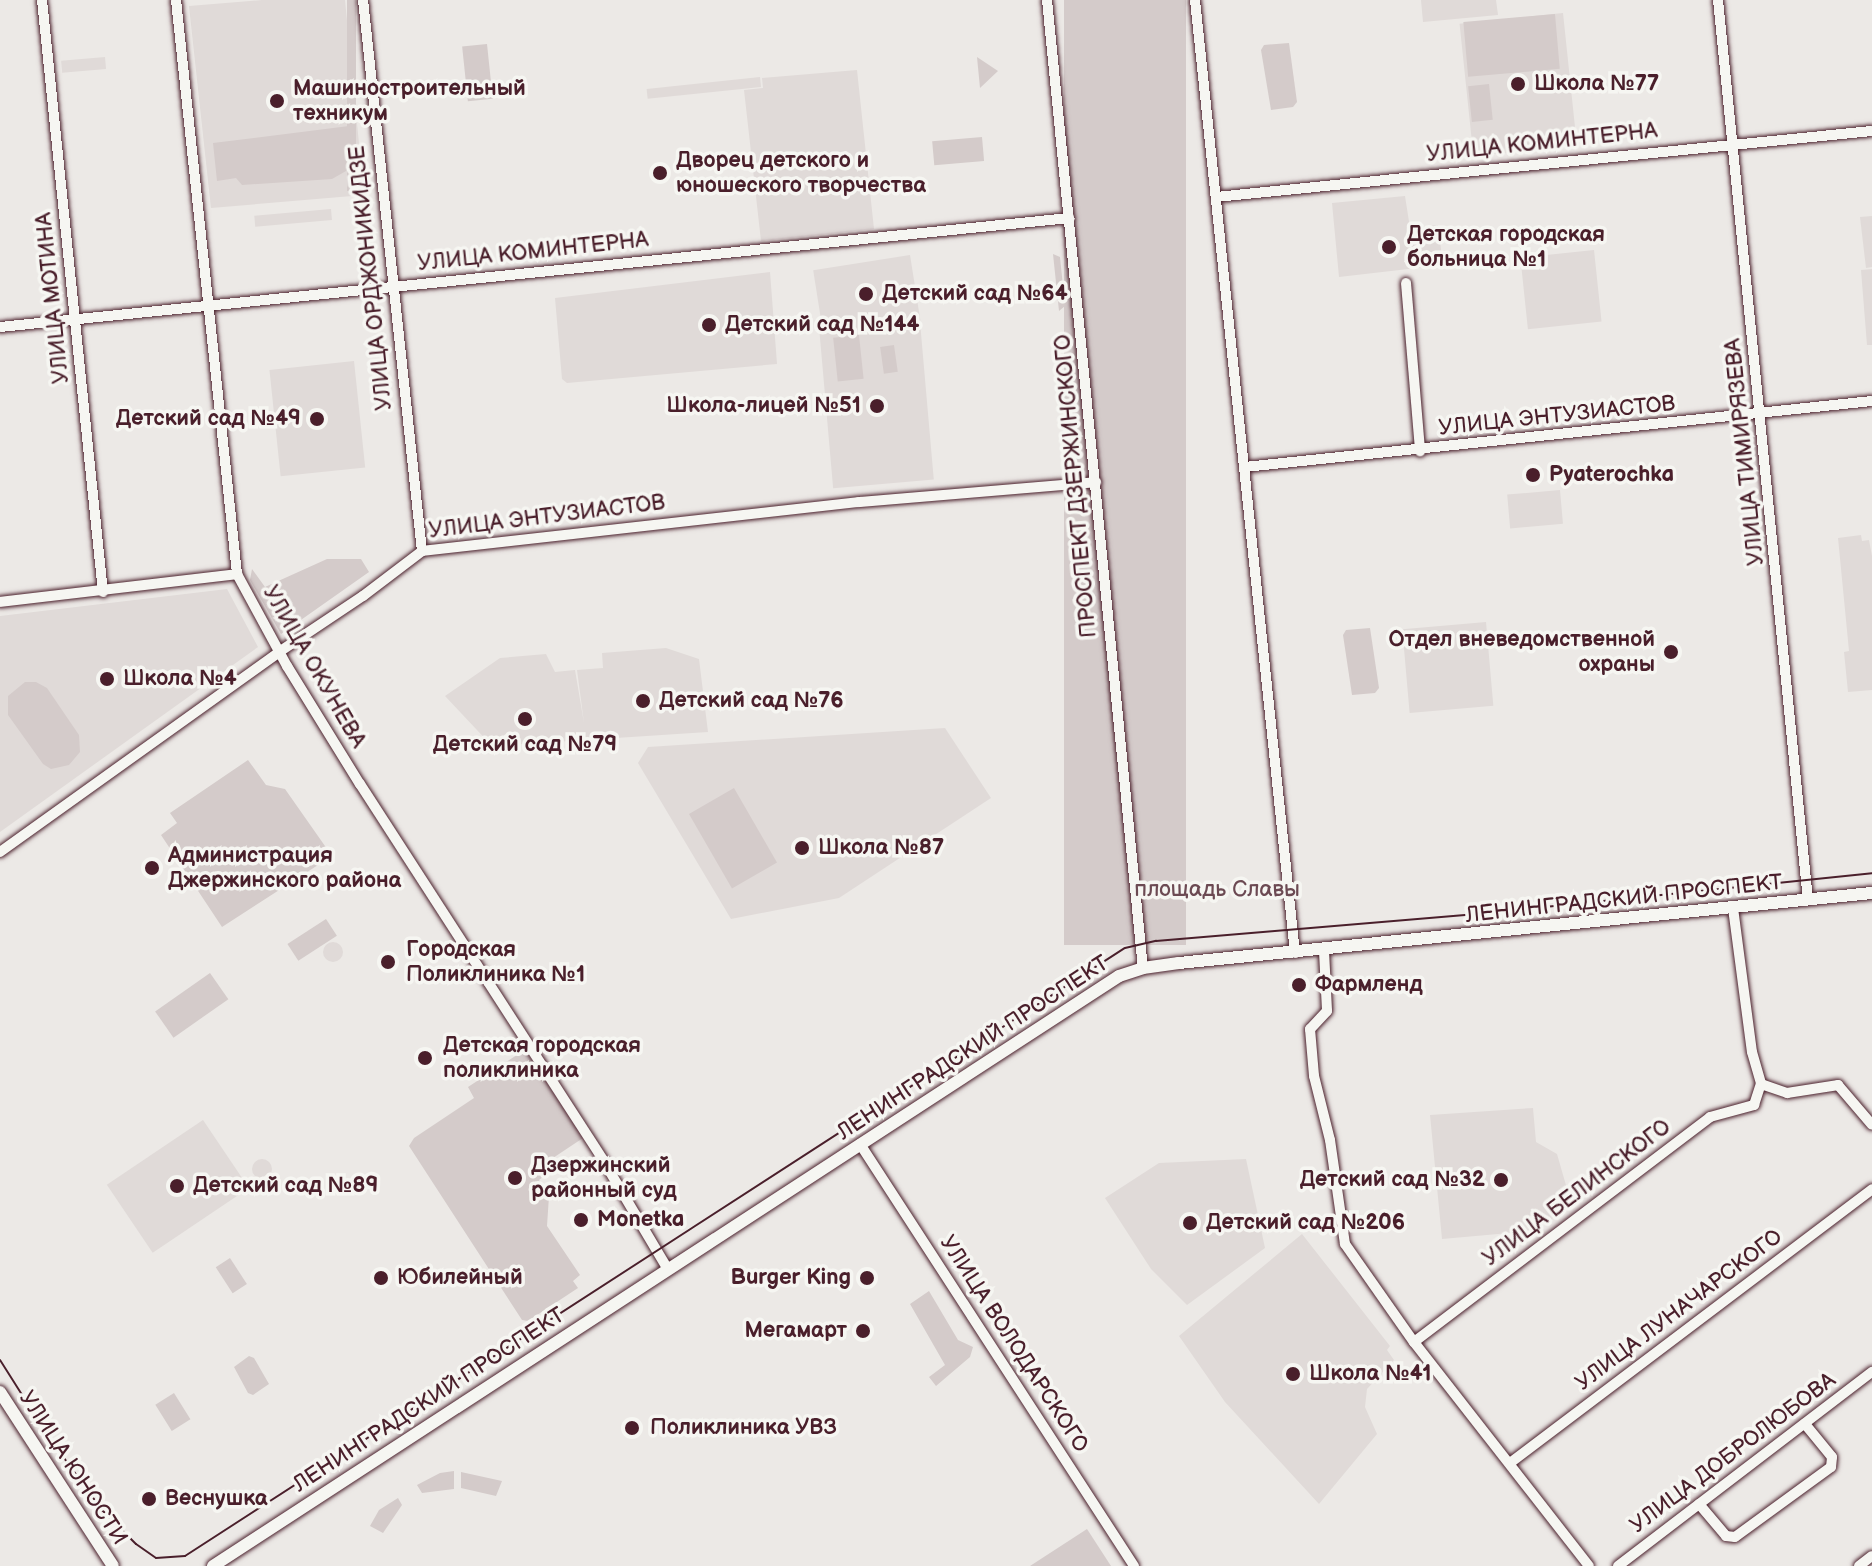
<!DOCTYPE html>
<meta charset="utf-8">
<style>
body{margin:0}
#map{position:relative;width:1872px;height:1566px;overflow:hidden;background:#ece9e6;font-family:"Balsamiq Sans",sans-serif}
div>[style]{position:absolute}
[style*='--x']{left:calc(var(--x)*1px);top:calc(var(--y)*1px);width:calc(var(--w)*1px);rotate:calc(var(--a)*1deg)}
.built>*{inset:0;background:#e0dad8;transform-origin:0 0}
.round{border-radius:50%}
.green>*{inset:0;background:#d4cbca;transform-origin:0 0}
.roads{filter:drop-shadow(0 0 2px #4a1f2b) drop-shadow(0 0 2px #4a1f2b)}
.minor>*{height:10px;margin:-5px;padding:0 5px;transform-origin:5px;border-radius:5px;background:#f6f6f2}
.major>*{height:12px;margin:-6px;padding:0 6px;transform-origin:6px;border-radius:6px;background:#f6f6f2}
.tram>*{height:2px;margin:-1px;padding:0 1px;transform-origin:1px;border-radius:1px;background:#4a1f2b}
.dots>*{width:22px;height:22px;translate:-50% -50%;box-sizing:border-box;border:4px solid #f6f6f2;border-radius:50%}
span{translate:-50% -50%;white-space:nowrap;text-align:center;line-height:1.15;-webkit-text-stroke:7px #f6f6f2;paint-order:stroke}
.poi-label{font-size:22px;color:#4a1f2b;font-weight:700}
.left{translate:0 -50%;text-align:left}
.right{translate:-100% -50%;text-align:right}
.street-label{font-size:22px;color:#4a1f2b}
.park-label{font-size:22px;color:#6c4a53}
</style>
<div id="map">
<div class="built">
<div style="clip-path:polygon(262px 0,345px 0,364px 195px,211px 208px,189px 6px)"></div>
<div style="clip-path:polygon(1421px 0,1496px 0,1498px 15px,1423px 22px)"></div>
<div style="left:1563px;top:13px;width:133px;height:104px;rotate:84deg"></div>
<div style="left:105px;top:57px;width:12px;height:44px;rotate:85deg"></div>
<div style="clip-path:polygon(857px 70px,874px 229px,761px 241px,744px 90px,763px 88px,762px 78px)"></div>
<div style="left:760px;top:77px;width:10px;height:114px;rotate:84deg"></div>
<div style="clip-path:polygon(1405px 196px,1410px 228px,1438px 225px,1443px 265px,1339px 277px,1332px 203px)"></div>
<div style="left:331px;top:209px;width:11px;height:77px;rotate:85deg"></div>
<div style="clip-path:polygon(1872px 216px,1872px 267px,1866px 268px,1860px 217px)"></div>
<div style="left:1594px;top:250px;width:72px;height:74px;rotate:84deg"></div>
<div style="left:910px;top:255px;width:66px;height:98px;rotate:81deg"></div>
<div style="clip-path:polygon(1872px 269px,1872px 345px,1867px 345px,1861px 270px)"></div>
<div style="clip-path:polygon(770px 272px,777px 364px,567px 383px,562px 379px,555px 298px)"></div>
<div style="left:920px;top:322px;width:158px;height:101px;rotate:85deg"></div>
<div style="left:354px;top:361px;width:107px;height:85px;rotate:84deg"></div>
<div style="left:1560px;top:490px;width:34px;height:53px;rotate:85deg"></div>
<div style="clip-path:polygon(1861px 535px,1862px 541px,1869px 540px,1872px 556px,1872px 690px,1848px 692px,1844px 652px,1849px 651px,1838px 538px)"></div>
<div style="clip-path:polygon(227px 589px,258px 647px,0 832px,0 616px)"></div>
<div style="left:1486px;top:622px;width:84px;height:84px;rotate:85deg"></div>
<div style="clip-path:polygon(666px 648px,699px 659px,708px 732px,492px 746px,445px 696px,500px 658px,546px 654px,555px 672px,575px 670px,584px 723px,577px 670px,603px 668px,602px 653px)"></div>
<div style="clip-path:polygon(945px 728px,991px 798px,839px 898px,731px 919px,638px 763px,648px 747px)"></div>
<div class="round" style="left:323px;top:942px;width:20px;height:20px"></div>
<div style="clip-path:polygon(1533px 1108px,1536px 1142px,1557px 1154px,1572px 1206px,1533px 1231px,1442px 1239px,1430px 1115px)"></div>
<div style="left:203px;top:1120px;width:82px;height:116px;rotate:56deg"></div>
<div class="round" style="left:252px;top:1159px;width:20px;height:20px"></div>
<div style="clip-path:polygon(1246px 1159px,1265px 1248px,1187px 1305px,1151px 1269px,1105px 1198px,1159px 1163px)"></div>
<div style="clip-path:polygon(1302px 1234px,1390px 1346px,1387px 1350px,1394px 1360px,1367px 1389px,1365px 1407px,1377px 1434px,1319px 1504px,1225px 1402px,1179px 1336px)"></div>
</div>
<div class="green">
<div style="left:347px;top:0;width:9px;height:191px"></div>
<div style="left:1064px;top:0;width:122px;height:945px"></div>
<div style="left:1555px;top:14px;width:55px;height:92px;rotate:85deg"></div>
<div style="clip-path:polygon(1289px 43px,1297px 102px,1293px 107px,1271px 110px,1261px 50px,1264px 45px)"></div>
<div style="left:487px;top:44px;width:55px;height:25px;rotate:84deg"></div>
<div style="clip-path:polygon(977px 57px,998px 71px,980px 88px)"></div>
<div style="left:1489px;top:84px;width:36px;height:21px;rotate:84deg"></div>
<div style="clip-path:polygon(349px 126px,353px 160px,346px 171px,332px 179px,242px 185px,236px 178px,217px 181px,213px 143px)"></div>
<div style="left:982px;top:137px;width:24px;height:50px;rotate:85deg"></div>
<div style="clip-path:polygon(1053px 254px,1060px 257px,1065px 306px,1059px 311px)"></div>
<div style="left:859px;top:335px;width:44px;height:26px;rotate:84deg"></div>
<div style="left:894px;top:345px;width:27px;height:14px;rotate:82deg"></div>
<div style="clip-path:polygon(327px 559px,361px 559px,369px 572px,281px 634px,250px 580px,252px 569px,265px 587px)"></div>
<div style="clip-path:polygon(1370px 628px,1379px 688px,1375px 693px,1352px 695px,1343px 635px,1346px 630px)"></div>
<div style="clip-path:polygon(25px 682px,36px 682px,47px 688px,79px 735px,80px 752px,69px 765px,51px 769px,43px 764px,8px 715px,8px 696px)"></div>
<div style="clip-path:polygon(248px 760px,266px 785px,285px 789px,332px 856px,222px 927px,161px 835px,177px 823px,170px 813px)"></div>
<div style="left:734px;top:788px;width:86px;height:52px;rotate:60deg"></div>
<div style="left:326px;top:919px;width:20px;height:46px;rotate:57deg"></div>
<div style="left:210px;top:973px;width:32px;height:67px;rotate:55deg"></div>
<div style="clip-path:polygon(520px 1053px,527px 1053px,583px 1138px,544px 1164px,544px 1176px,539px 1180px,549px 1196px,547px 1226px,580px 1275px,573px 1281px,578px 1288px,528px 1321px,522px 1320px,409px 1146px,414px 1138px,474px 1098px,468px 1087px)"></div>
<div style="left:230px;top:1258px;width:31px;height:17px;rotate:57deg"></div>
<div style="clip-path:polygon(929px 1291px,958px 1340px,973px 1347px,970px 1357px,936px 1386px,929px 1377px,945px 1365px,910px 1304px)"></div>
<div style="clip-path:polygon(249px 1356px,254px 1358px,269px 1384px,253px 1395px,248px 1393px,234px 1367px)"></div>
<div style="left:174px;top:1393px;width:31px;height:22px;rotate:58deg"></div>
<div style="clip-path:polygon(454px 1471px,454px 1489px,422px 1493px,417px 1485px,440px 1473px)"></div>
<div style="clip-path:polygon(461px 1472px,502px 1481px,496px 1496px,461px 1488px)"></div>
<div style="clip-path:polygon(398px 1498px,402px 1505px,383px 1533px,370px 1526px,379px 1510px)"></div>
<div style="clip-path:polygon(1087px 1529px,1111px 1566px,1030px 1566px)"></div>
</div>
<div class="roads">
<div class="minor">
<div style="--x:42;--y:0;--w:595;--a:84.12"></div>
<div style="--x:176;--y:0;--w:577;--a:83.93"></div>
<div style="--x:237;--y:574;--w:105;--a:61.5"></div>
<div style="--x:287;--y:666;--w:139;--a:58.3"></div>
<div style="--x:360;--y:784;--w:448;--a:57.1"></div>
<div style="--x:603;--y:1160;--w:126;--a:59.3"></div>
<div style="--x:363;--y:0;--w:554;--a:83.89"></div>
<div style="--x:1047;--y:0;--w:973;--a:84.34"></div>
<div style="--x:1195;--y:0;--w:958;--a:84.01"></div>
<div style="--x:1718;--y:0;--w:904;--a:84.29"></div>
<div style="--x:1216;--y:197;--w:659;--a:-5.75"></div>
<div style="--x:1406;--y:283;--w:169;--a:85.2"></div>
<div style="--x:0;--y:327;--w:1075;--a:-5.82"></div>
<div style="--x:1245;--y:467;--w:630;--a:-6.01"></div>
<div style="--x:0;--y:602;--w:239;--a:-6.7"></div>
<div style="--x:0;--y:852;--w:343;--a:-35.6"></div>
<div style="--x:279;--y:652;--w:101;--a:-33.7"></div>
<div style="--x:363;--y:596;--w:74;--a:-37.3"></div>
<div style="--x:422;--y:551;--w:440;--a:-6.4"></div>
<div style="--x:859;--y:502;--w:238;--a:-4.8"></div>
<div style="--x:1733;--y:908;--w:145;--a:82.5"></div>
<div style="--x:1752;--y:1052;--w:33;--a:74"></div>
<div style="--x:1761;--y:1084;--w:28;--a:19"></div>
<div style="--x:1787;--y:1093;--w:52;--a:-8.9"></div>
<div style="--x:1838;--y:1085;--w:52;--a:49.6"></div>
<div style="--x:1324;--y:951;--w:60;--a:87.1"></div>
<div style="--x:1327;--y:1011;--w:25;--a:133"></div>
<div style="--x:1310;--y:1029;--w:47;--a:85.1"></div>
<div style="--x:1314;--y:1076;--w:66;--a:76"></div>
<div style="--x:1330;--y:1140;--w:105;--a:81.8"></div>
<div style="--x:1345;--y:1244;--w:120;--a:54.9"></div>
<div style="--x:1414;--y:1342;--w:284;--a:52"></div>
<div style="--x:860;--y:1144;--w:503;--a:57"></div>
<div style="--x:1414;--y:1342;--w:372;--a:-37.2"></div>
<div style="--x:1710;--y:1117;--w:46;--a:-15.3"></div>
<div style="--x:1754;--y:1105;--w:22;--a:-72"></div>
<div style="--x:1510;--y:1463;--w:454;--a:-37.1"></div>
<div style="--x:1699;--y:1504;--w:42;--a:49.8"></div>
<div style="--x:1726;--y:1536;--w:9;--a:6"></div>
<div style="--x:1735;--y:1537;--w:119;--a:-36.1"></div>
<div style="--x:1831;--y:1467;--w:10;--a:-84"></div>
<div style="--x:1832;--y:1457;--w:43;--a:-129.3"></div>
<div style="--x:1618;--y:1566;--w:320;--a:-37.4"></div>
<div style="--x:1859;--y:1566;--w:16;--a:-38"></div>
</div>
<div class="major">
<div style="--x:0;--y:1392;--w:207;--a:57"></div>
<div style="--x:213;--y:1566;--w:1081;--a:-33.07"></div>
<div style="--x:1119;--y:976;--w:25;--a:-18"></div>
<div style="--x:1143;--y:968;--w:36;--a:-8"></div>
<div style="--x:1179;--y:963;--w:697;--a:-5.77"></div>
</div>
</div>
<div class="tram">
<div style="--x:0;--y:1360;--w:90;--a:57.7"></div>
<div style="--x:48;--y:1436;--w:92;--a:53.9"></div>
<div style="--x:102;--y:1510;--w:48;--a:45"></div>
<div style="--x:136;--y:1544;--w:24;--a:35"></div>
<div style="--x:156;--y:1558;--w:29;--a:-4"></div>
<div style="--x:185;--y:1556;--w:1119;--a:-32.9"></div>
<div style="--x:1125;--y:948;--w:32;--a:-13"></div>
<div style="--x:1156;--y:941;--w:322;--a:-4.8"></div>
<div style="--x:1477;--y:914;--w:397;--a:-5.9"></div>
</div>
<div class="dots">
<div style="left:1518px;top:84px;background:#4a1f2b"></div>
<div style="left:277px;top:101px;background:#4a1f2b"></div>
<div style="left:660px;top:173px;background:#4a1f2b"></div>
<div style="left:1389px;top:247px;background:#4a1f2b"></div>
<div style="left:866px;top:294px;background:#4a1f2b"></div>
<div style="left:709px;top:325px;background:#4a1f2b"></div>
<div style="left:877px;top:406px;background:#4a1f2b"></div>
<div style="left:317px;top:419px;background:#4a1f2b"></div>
<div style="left:1533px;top:475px;background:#4a1f2b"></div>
<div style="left:1671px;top:652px;background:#4a1f2b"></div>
<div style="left:107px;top:679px;background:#4a1f2b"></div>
<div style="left:643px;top:701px;background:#4a1f2b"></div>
<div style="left:525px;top:719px;background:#4a1f2b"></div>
<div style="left:802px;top:848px;background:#4a1f2b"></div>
<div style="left:152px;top:868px;background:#4a1f2b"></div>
<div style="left:388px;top:962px;background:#4a1f2b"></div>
<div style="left:1299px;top:985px;background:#4a1f2b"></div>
<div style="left:425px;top:1058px;background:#4a1f2b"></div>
<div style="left:515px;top:1178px;background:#4a1f2b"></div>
<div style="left:1501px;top:1180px;background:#4a1f2b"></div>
<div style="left:177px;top:1186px;background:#4a1f2b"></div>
<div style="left:581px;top:1220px;background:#4a1f2b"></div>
<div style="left:1190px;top:1223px;background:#4a1f2b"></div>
<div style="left:381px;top:1278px;background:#4a1f2b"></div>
<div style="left:867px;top:1278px;background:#4a1f2b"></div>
<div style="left:863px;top:1331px;background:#4a1f2b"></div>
<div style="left:1293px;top:1374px;background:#4a1f2b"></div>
<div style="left:632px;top:1428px;background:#4a1f2b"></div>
<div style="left:149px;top:1499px;background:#4a1f2b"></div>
</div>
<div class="poi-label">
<span class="left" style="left:1534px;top:84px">Школа №77</span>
<span class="left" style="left:293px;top:101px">Машиностроительный<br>техникум</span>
<span class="left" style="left:676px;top:173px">Дворец детского и<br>юношеского творчества</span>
<span class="left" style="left:1407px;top:247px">Детская городская<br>больница №1</span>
<span class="left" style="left:882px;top:294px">Детский сад №64</span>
<span class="left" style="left:725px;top:325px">Детский сад №144</span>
<span class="right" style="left:861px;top:406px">Школа-лицей №51</span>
<span class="right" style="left:301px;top:419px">Детский сад №49</span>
<span class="left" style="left:1549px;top:475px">Pyaterochka</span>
<span class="right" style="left:1655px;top:652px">Отдел вневедомственной<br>охраны</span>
<span class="left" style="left:123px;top:679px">Школа №4</span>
<span class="left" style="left:659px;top:701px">Детский сад №76</span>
<span style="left:525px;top:745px">Детский сад №79</span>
<span class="left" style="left:818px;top:848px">Школа №87</span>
<span class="left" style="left:168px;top:868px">Администрация<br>Джержинского района</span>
<span class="left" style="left:406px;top:962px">Городская<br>Поликлиника №1</span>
<span class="left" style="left:1315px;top:985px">Фармленд</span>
<span class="left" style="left:443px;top:1058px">Детская городская<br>поликлиника</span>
<span class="left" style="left:531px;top:1178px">Дзержинский<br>районный суд</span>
<span class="right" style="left:1485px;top:1180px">Детский сад №32</span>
<span class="left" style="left:193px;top:1186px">Детский сад №89</span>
<span class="left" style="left:597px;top:1220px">Monetka</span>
<span class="left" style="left:1206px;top:1223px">Детский сад №206</span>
<span class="left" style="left:397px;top:1278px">Юбилейный</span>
<span class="right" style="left:851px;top:1278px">Burger King</span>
<span class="right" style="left:847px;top:1331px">Мегамарт</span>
<span class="left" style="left:1309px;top:1374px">Школа №41</span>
<span class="left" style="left:650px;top:1428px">Поликлиника УВЗ</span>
<span class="left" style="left:165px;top:1499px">Веснушка</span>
</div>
<div class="street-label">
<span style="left:1542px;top:143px;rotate:-6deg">УЛИЦА КОМИНТЕРНА</span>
<span style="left:533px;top:252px;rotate:-6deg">УЛИЦА КОМИНТЕРНА</span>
<span style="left:371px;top:278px;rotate:-96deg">УЛИЦА ОРДЖОНИКИДЗЕ</span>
<span style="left:53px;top:298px;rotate:-96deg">УЛИЦА МОТИНА</span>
<span style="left:1557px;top:416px;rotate:-6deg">УЛИЦА ЭНТУЗИАСТОВ</span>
<span style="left:1745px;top:452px;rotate:-96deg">УЛИЦА ТИМИРЯЗЕВА</span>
<span style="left:1076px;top:486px;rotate:-95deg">ПРОСПЕКТ ДЗЕРЖИНСКОГО</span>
<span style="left:547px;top:517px;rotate:-7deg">УЛИЦА ЭНТУЗИАСТОВ</span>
<span style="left:314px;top:667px;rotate:60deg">УЛИЦА ОКУНЕВА</span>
<span style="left:1624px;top:899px;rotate:-6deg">ЛЕНИНГРАДСКИЙ ПРОСПЕКТ</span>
<span style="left:973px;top:1048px;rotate:-33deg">ЛЕНИНГРАДСКИЙ ПРОСПЕКТ</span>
<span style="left:1577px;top:1193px;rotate:-37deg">УЛИЦА БЕЛИНСКОГО</span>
<span style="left:1679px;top:1310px;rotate:-37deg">УЛИЦА ЛУНАЧАРСКОГО</span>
<span style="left:1014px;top:1344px;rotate:57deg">УЛИЦА ВОЛОДАРСКОГО</span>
<span style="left:429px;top:1400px;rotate:-33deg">ЛЕНИНГРАДСКИЙ ПРОСПЕКТ</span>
<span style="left:1733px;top:1453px;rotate:-37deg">УЛИЦА ДОБРОЛЮБОВА</span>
<span style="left:73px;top:1468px;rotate:57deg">УЛИЦА ЮНОСТИ</span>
</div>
<div class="park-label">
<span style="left:1217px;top:890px">площадь Славы</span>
</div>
</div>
